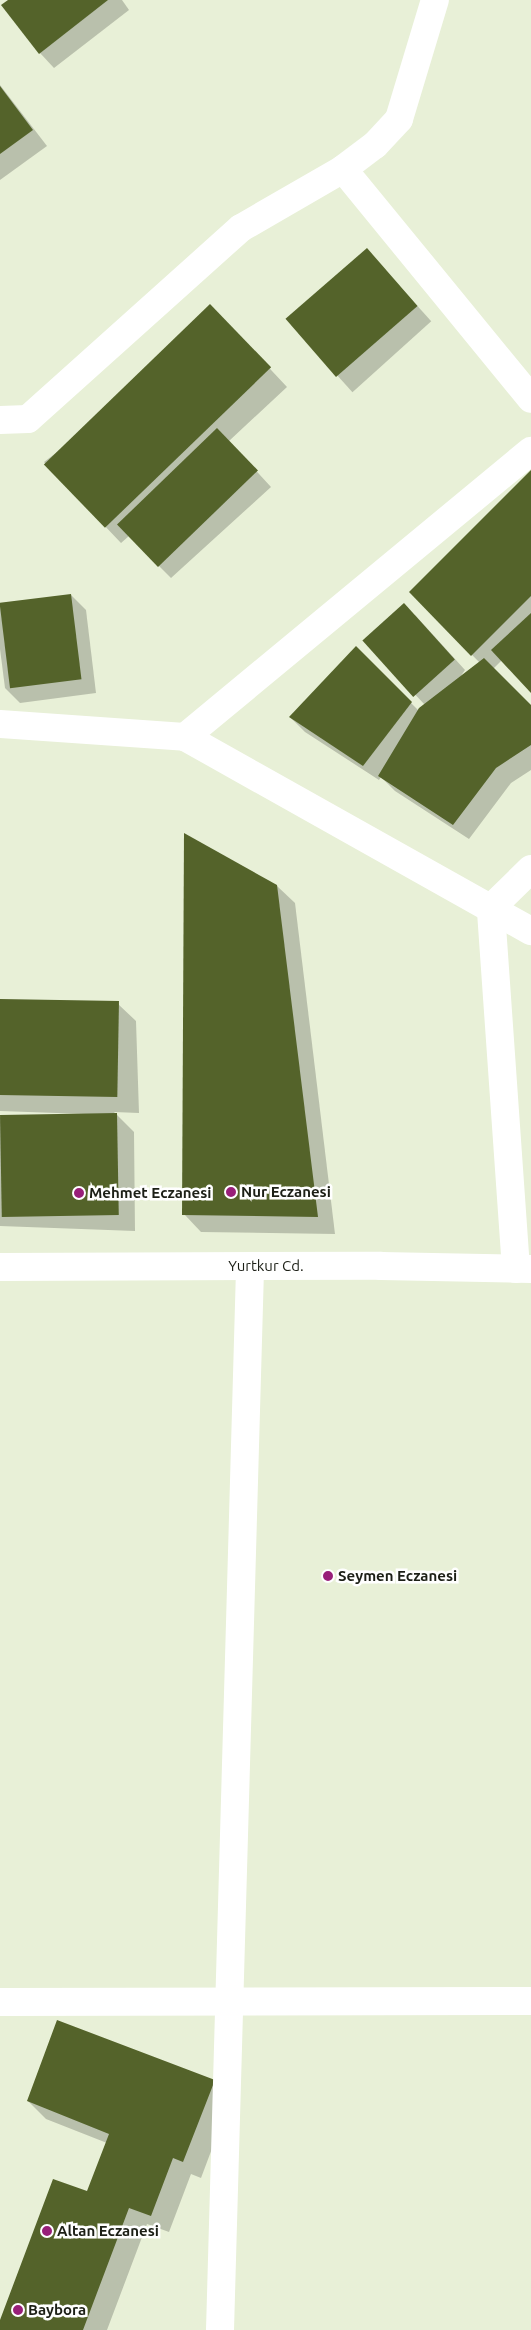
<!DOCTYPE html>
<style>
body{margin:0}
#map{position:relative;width:531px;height:2330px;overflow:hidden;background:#e8f0d7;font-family:Ubuntu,sans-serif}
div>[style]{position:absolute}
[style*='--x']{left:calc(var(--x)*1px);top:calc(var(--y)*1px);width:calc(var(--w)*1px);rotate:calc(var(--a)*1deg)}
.shadow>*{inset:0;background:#0003;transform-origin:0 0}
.building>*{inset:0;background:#54632a;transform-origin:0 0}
.street>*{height:28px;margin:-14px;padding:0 14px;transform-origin:14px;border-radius:14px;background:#fff}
.secondary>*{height:28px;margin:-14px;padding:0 14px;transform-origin:14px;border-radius:14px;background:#fff}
.dots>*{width:14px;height:14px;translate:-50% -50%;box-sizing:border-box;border:2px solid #fff;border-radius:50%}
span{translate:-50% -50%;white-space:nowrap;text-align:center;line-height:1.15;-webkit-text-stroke:5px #fff;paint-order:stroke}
.poi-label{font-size:15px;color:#1c1f16;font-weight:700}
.left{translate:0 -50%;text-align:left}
.street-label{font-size:15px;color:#1c1f16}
</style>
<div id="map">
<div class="shadow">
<div style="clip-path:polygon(10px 0,122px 0,129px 10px,54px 68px,40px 53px)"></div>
<div style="clip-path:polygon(0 85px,47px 146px,0 180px)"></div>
<div style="left:367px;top:250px;width:96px;height:106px;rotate:48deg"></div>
<div style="clip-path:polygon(227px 323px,287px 387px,229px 441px,271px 487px,171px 578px,129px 536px,121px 543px,44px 462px)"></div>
<div style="clip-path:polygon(531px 471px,531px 691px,502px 660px,493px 669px,531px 706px,531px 770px,511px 783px,469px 839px,395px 791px,381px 777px,379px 780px,305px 732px,290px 717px,356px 648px,419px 711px,425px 705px,364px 640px,415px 615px,465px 670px,458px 680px,480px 663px,410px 592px)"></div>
<div style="clip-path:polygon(71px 595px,86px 610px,96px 693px,20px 703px,5px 688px,0 649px,0 604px)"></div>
<div style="clip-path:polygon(277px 886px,295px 903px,335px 1234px,201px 1232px,184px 1214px)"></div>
<div style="clip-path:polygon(0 1000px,118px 1004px,136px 1021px,139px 1113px,114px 1112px,134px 1132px,135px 1231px,0 1226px,0 1117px,113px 1115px,0 1111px)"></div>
<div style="clip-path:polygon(214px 2081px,231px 2098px,201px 2178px,191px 2174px,169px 2232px,147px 2224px,107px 2330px,0 2330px,0 2324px,88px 2193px,107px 2143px,46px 2119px,28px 2101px)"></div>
</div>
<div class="building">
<div style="clip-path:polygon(8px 0,108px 0,39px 54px,1px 5px)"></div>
<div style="clip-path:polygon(0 86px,33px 130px,0 154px)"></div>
<div style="left:367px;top:248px;width:77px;height:108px;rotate:49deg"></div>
<div style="left:210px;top:304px;width:88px;height:231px;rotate:46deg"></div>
<div style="left:217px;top:428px;width:59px;height:139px;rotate:46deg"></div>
<div style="clip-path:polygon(531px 470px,531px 596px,471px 656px,409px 592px)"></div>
<div style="left:71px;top:594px;width:86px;height:72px;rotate:83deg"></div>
<div style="left:404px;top:603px;width:76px;height:56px;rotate:48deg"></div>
<div style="clip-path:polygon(531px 613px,531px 693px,491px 650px)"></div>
<div style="clip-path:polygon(356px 646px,412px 702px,363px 766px,289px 717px)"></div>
<div style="clip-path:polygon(484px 658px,531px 705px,531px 745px,496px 768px,453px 825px,378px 776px,419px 708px)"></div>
<div style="clip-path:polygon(184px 833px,277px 885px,318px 1217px,182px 1215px)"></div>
<div style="left:0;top:999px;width:119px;height:96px;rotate:1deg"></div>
<div style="left:117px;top:1113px;width:102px;height:117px;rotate:89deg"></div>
<div style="clip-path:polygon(57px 2020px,215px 2080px,183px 2162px,173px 2158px,151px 2216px,129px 2208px,83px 2330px,0 2330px,0 2320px,53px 2179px,87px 2191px,109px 2134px,27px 2101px)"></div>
</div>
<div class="street">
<div style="--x:343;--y:169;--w:297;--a:50.7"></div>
<div style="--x:0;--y:420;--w:28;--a:-2"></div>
<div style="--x:28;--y:419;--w:286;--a:-41.9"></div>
<div style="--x:241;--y:228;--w:118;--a:-30"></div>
<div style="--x:343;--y:169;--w:40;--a:-37"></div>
<div style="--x:375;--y:145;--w:35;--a:-47"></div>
<div style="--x:399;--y:119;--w:124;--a:-73.2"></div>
<div style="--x:0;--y:724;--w:185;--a:4"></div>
<div style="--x:185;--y:737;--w:397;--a:29.3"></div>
<div style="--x:185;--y:737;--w:449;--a:-39.6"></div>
<div style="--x:516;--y:1269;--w:362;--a:-94"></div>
<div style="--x:491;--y:908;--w:56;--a:-44.3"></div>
<div style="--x:0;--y:2002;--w:531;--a:-0.11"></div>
<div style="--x:220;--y:2330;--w:1063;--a:-88.38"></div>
</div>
<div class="secondary">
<div style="--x:0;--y:1267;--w:381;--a:-0.2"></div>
<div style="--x:381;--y:1266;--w:150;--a:1.1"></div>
</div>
<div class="dots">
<div style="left:231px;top:1192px;background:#981f79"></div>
<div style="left:79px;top:1193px;background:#981f79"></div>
<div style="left:328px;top:1576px;background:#981f79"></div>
<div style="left:47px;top:2231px;background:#981f79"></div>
<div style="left:18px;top:2310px;background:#981f79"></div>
</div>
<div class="poi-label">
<span class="left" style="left:241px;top:1192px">Nur Eczanesi</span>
<span class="left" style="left:89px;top:1193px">Mehmet Eczanesi</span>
<span class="left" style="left:338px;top:1576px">Seymen Eczanesi</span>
<span class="left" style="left:57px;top:2231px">Altan Eczanesi</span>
<span class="left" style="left:28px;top:2310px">Baybora</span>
</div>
<div class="street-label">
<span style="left:266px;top:1266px">Yurtkur Cd.</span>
</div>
</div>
